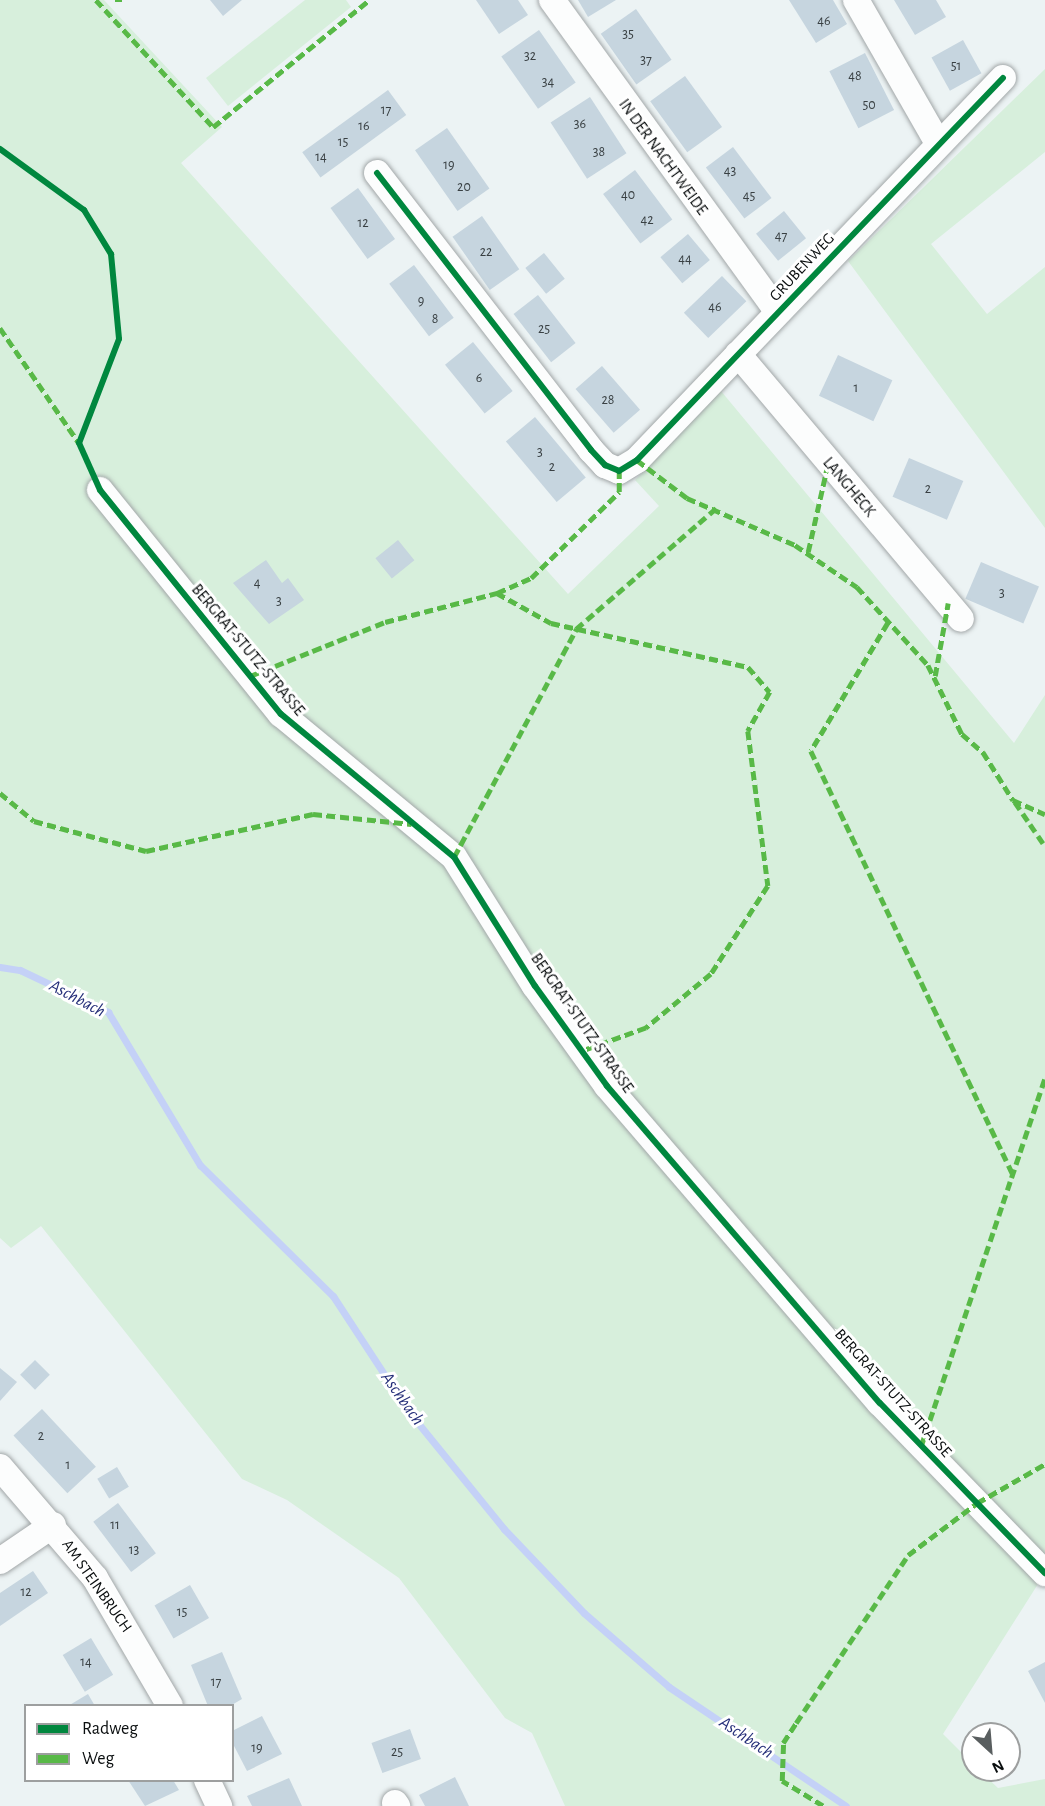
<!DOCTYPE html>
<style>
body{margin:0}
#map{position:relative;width:1045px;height:1806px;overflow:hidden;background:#ecf3f4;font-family:"Alegreya Sans",sans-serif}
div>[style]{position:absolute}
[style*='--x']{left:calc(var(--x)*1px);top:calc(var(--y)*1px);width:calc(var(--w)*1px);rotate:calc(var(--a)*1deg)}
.green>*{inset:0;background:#d7efdc}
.stream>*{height:7px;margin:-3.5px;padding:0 3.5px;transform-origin:3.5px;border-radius:3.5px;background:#c4d1f7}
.building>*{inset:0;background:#c6d5df;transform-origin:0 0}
.roads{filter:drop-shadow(0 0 2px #a2a7a8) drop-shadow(0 0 2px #a2a7a8)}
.minor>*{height:26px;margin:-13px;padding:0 13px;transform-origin:13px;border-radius:13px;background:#fcfdfd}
.quiet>*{height:4.5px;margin-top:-2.25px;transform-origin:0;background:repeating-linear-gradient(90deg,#58b947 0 9px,transparent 0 13.5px)}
.cycleway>*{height:6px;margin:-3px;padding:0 3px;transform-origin:3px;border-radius:3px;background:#00873e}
span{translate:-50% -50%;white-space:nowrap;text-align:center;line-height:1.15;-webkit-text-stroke:6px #fff;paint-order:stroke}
.number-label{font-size:14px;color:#394043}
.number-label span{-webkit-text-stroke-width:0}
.street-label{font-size:16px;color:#0a0e0f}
.water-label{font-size:18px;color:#252f79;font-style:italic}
.legend{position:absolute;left:24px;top:1704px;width:210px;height:78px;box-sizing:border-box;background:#fff;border:2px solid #9d9f9f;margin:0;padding:8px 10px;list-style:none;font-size:18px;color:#0a0e0f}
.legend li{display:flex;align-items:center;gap:12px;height:30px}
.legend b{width:30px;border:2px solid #9d9f9f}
.north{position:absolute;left:961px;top:1722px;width:60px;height:60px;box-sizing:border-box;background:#fff;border:2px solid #9d9f9f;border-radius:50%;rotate:154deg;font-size:16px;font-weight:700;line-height:24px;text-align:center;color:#0a0e0f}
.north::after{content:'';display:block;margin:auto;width:21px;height:27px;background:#595e5f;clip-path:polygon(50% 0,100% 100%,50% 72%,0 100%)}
</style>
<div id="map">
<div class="green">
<div style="clip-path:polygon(0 0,104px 0,222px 127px,181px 163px,568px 594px,659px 506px,635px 480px,721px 391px,1014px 743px,1045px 695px,1045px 1573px,943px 1734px,973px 1764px,973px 1770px,979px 1770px,998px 1788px,1045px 1779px,1045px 1806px,565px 1806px,532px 1733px,505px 1718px,399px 1578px,287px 1500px,242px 1479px,41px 1226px,11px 1248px,0 1238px)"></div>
<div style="clip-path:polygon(305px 0,346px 0,351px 7px,228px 106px,206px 78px)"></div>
<div style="clip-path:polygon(1045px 69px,1045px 152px,931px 244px,987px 314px,1045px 267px,1045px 528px,848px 261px)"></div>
</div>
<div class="stream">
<div style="--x:0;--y:967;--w:20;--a:9"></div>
<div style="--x:20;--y:970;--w:98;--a:25.5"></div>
<div style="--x:108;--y:1012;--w:179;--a:59"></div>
<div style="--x:200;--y:1165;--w:187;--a:44.6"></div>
<div style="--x:333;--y:1296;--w:139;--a:56.8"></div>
<div style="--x:409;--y:1412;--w:151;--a:50.9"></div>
<div style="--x:504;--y:1529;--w:116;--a:46.4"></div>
<div style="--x:584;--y:1613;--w:113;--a:41"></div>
<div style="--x:669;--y:1687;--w:213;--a:33.9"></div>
</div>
<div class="building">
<div style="clip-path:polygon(210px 0,242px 0,223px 16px)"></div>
<div style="clip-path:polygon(476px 0,518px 0,528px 15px,499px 34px)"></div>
<div style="clip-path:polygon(578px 0,616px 0,588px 17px)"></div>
<div style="clip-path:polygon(789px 0,833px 0,847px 24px,816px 43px)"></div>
<div style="clip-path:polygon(894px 0,936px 0,946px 17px,915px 35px)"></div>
<div style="left:636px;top:9px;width:62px;height:43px;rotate:55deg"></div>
<div style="left:539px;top:30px;width:64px;height:46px;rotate:55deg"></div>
<div style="left:963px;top:40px;width:38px;height:36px;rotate:61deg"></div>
<div style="left:865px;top:53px;width:64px;height:40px;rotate:63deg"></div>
<div style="left:685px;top:76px;width:63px;height:43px;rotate:54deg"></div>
<div style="left:388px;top:90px;width:31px;height:106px;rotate:54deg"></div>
<div style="left:590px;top:97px;width:67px;height:47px;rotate:57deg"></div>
<div style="left:447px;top:128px;width:74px;height:39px;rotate:55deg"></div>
<div style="left:733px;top:147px;width:64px;height:34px;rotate:53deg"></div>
<div style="left:635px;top:170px;width:62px;height:40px;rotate:53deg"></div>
<div style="left:358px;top:188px;width:63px;height:34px;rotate:54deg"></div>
<div style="left:784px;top:211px;width:35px;height:36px;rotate:51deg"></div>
<div style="left:482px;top:216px;width:65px;height:36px;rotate:55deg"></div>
<div style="left:688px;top:234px;width:34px;height:36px;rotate:50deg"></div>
<div style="left:544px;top:253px;width:33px;height:24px;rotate:51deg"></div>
<div style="left:414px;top:265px;width:66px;height:31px;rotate:53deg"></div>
<div style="left:722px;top:276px;width:35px;height:53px;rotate:46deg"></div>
<div style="left:538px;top:295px;width:61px;height:31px;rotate:52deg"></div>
<div style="left:473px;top:342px;width:63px;height:36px;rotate:51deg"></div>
<div style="left:838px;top:355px;width:60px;height:45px;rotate:25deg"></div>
<div style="left:602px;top:366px;width:58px;height:35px;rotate:49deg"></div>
<div style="left:535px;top:417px;width:79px;height:38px;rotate:50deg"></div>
<div style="left:909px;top:458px;width:59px;height:42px;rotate:23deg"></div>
<div style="left:398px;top:540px;width:26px;height:29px;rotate:51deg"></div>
<div style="clip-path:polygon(266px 560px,282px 583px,288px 578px,304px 600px,269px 624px,233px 583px)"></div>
<div style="left:981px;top:562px;width:63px;height:40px;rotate:23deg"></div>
<div style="left:35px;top:1360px;width:21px;height:21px;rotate:45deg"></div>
<div style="clip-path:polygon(0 1368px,17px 1382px,0 1401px)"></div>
<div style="left:42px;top:1409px;width:79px;height:39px;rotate:47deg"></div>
<div style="left:117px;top:1467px;width:23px;height:23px;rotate:59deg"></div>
<div style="left:118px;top:1503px;width:63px;height:31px;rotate:53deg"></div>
<div style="clip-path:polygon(33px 1571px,48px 1593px,0 1626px,0 1593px)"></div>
<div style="left:190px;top:1585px;width:38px;height:41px;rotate:60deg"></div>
<div style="left:91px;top:1638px;width:43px;height:33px;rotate:59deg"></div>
<div style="clip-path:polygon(222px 1652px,242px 1699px,230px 1706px,208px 1706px,191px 1665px)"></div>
<div style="clip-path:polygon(1045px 1662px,1045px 1703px,1028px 1671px)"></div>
<div style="clip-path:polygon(88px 1694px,95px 1706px,68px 1706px)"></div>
<div style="clip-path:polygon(262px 1716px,282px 1754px,247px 1771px,232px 1742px,232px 1731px)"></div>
<div style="left:410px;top:1729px;width:32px;height:41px;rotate:70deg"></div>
<div style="clip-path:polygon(455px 1777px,469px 1806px,425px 1806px,419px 1795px)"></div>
<div style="clip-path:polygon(289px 1778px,302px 1806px,252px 1806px,247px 1796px)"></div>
<div style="clip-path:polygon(128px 1780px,173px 1780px,179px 1790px,145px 1806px)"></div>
</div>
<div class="roads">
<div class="minor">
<div style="--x:552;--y:0;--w:385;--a:54.1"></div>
<div style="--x:856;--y:0;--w:165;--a:60.2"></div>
<div style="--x:377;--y:173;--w:350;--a:52.3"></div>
<div style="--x:591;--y:450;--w:21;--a:47"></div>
<div style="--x:605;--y:465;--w:15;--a:23"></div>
<div style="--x:619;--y:471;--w:21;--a:-31"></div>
<div style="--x:637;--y:460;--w:529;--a:-46.23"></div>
<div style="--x:738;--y:354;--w:346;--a:49.9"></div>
<div style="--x:100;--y:490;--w:288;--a:51.1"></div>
<div style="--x:281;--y:714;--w:224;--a:39.6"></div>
<div style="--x:454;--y:857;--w:152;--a:57.9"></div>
<div style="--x:535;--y:986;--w:123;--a:54.2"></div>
<div style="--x:607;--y:1086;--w:418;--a:49.3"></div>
<div style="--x:880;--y:1403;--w:237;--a:45.9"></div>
<div style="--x:0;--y:1467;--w:146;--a:49.4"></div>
<div style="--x:95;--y:1578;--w:148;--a:59.6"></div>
<div style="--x:0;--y:1561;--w:64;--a:-34.2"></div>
<div style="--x:207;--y:1780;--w:29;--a:65"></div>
<div style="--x:395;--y:1803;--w:4;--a:56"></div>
</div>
</div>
<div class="quiet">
<div style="--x:96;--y:0;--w:173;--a:47.3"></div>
<div style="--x:213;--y:127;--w:201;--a:-39.1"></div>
<div style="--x:115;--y:0;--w:7;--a:0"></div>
<div style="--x:0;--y:328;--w:140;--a:55.5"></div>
<div style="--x:637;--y:460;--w:63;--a:37.2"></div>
<div style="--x:687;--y:498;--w:118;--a:23.5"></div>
<div style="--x:795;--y:545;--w:75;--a:34.1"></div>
<div style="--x:857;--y:587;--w:105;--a:47.7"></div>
<div style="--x:928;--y:665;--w:77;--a:63.8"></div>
<div style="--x:962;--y:734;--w:28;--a:41"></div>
<div style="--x:983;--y:752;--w:57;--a:58"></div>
<div style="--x:1013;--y:800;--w:35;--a:24"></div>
<div style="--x:808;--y:552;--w:91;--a:-77.3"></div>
<div style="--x:497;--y:593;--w:62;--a:29.1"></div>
<div style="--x:551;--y:623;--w:202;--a:12.6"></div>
<div style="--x:748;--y:667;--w:33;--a:49"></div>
<div style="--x:770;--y:692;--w:45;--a:119.4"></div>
<div style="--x:748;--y:731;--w:156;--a:82.6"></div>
<div style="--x:768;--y:886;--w:105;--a:122.9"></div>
<div style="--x:711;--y:974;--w:85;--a:140.3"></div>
<div style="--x:646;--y:1028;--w:68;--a:160.2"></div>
<div style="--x:888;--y:623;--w:149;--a:121"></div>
<div style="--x:811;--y:751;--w:469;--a:64.5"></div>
<div style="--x:250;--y:676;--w:145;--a:-21.8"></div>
<div style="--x:385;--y:622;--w:116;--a:-14.5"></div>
<div style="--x:497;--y:593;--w:37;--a:-24"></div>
<div style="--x:531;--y:578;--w:123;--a:-44.3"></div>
<div style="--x:619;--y:492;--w:21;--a:-90"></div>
<div style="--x:935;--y:676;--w:74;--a:-79.9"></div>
<div style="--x:0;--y:793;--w:44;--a:39.5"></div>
<div style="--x:34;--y:821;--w:116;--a:15"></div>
<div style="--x:146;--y:851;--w:171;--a:-12.5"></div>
<div style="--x:313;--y:814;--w:99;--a:5.8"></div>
<div style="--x:1015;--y:802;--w:53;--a:55.7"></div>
<div style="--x:454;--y:857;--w:259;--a:-61.8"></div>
<div style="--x:576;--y:629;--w:185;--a:-40.8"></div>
<div style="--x:921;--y:1446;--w:389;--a:-71.4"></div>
<div style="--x:823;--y:1806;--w:48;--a:-148.6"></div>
<div style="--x:782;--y:1781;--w:38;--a:-88"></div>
<div style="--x:783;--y:1743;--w:24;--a:-57"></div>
<div style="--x:796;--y:1723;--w:202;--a:-56.3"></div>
<div style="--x:908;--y:1555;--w:86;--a:-37"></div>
<div style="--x:977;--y:1503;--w:78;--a:-29.8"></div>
</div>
<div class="cycleway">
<div style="--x:0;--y:149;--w:104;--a:36"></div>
<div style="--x:84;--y:210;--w:52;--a:58.5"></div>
<div style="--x:111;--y:254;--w:85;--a:84.6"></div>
<div style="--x:119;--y:339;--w:111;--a:111"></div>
<div style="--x:79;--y:443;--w:51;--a:65.9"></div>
<div style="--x:100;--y:490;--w:288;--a:51.1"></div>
<div style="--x:281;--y:714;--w:224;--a:39.6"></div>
<div style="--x:454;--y:857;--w:152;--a:57.9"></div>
<div style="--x:535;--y:986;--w:123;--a:54.2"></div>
<div style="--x:607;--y:1086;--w:418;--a:49.3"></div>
<div style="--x:880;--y:1403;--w:237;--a:45.9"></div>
<div style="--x:377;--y:173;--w:350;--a:52.3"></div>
<div style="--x:591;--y:450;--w:21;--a:47"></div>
<div style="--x:605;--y:465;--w:15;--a:23"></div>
<div style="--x:619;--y:471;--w:21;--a:-31"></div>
<div style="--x:637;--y:460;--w:529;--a:-46.23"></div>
</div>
<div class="number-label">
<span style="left:824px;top:21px">46</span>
<span style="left:628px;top:34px">35</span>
<span style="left:530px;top:56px">32</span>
<span style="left:646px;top:60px">37</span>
<span style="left:956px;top:66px">51</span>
<span style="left:855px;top:76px">48</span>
<span style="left:548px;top:82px">34</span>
<span style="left:869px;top:105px">50</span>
<span style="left:386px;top:110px">17</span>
<span style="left:580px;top:124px">36</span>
<span style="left:364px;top:126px">16</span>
<span style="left:343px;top:142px">15</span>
<span style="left:599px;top:152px">38</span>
<span style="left:321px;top:157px">14</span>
<span style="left:449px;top:165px">19</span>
<span style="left:730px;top:171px">43</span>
<span style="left:464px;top:187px">20</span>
<span style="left:628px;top:195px">40</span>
<span style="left:749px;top:196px">45</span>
<span style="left:647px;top:220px">42</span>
<span style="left:363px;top:223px">12</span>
<span style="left:781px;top:236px">47</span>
<span style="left:486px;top:252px">22</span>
<span style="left:685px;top:259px">44</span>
<span style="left:421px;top:301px">9</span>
<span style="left:715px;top:307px">46</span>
<span style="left:435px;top:319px">8</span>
<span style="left:544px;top:329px">25</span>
<span style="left:479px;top:378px">6</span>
<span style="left:856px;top:388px">1</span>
<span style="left:608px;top:400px">28</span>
<span style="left:540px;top:452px">3</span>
<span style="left:552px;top:467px">2</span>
<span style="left:928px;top:489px">2</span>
<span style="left:257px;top:583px">4</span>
<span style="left:1002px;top:593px">3</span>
<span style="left:279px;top:601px">3</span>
<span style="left:41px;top:1436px">2</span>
<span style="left:68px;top:1465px">1</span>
<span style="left:115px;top:1525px">11</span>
<span style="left:134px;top:1550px">13</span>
<span style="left:26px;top:1592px">12</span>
<span style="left:182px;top:1612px">15</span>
<span style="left:86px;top:1662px">14</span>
<span style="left:216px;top:1682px">17</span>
<span style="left:257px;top:1748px">19</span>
<span style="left:397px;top:1752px">25</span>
</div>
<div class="street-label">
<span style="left:663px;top:157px;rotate:54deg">IN DER NACHTWEIDE</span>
<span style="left:802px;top:267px;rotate:-47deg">GRUBENWEG</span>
<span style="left:849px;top:487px;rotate:50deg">LANGHECK</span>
<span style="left:248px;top:650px;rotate:50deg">BERGRAT-STUTZ-STRASSE</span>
<span style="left:582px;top:1023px;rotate:55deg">BERGRAT-STUTZ-STRASSE</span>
<span style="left:893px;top:1393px;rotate:48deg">BERGRAT-STUTZ-STRASSE</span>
<span style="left:97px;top:1586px;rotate:55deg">AM STEINBRUCH</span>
</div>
<div class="water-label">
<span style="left:77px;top:999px;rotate:28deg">Aschbach</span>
<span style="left:402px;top:1399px;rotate:55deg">Aschbach</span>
<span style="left:746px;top:1738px;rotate:34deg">Aschbach</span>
</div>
<ul class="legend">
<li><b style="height:8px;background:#00873e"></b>Radweg</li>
<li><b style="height:8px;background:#58b947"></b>Weg</li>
</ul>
<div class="north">N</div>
</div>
